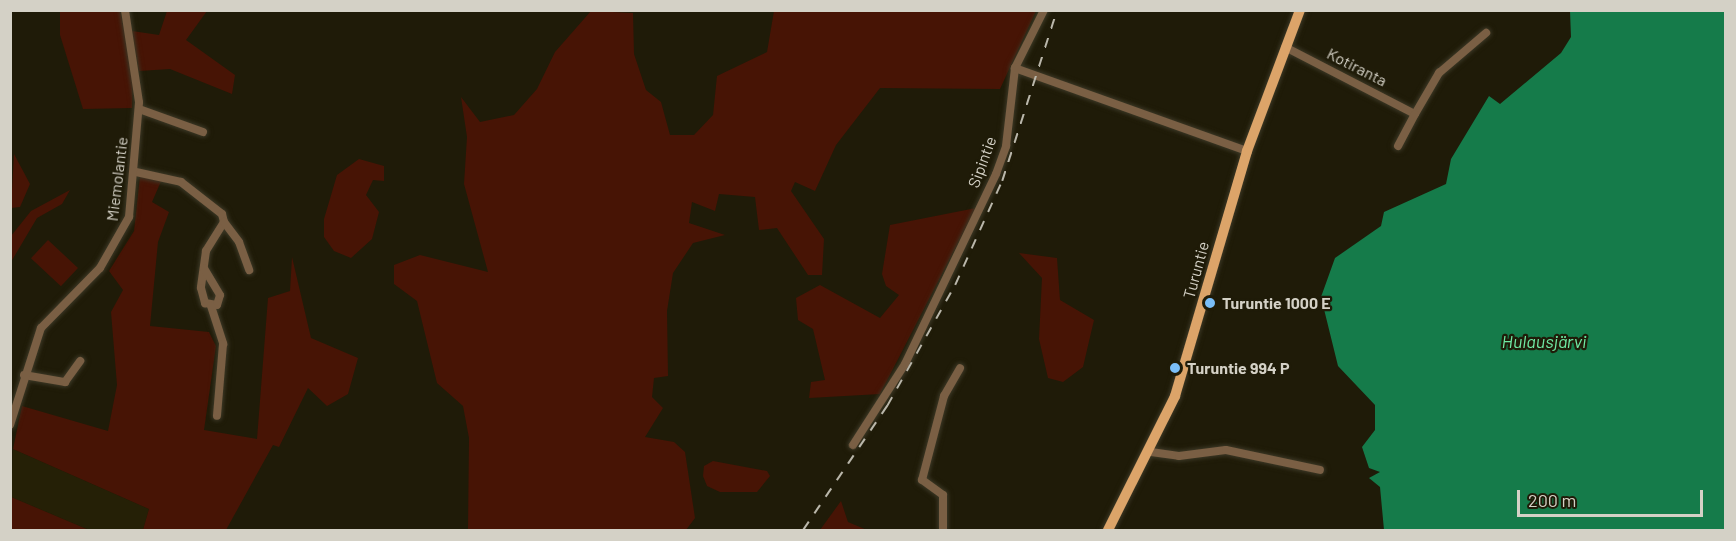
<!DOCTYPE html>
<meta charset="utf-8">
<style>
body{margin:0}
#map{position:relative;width:1736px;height:541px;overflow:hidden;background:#1f1b08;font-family:Barlow,sans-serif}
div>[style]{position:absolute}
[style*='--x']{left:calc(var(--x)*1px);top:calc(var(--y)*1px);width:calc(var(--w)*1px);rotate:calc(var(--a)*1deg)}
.built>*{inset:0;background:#252006}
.green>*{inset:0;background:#471405;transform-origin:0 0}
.water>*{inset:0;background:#157b4a}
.roads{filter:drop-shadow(0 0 2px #3c3826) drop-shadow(0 0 2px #3c3826)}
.minor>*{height:8px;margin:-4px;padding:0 4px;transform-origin:4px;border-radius:4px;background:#7a5f44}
.major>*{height:10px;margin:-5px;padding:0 5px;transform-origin:5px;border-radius:5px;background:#dca469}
.rail>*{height:1.5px;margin-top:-0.75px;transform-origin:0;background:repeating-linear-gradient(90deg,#bab7ab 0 10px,transparent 0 20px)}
.dots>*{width:16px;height:16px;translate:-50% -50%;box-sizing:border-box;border:3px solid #1f1b08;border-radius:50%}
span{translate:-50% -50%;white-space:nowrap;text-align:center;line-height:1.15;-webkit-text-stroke:4.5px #1f1b08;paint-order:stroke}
.street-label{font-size:16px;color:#d4d1c6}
.poi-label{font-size:16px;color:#d4d1c6;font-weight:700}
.left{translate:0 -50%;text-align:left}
.water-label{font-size:18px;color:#6fe8a3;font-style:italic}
.frame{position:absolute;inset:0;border:12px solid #d4d1c6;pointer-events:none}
.scale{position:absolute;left:1517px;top:490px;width:186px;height:27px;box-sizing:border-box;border:3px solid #d4d1c6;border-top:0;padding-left:8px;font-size:18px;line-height:21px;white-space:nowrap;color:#d4d1c6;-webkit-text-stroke:4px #1f1b08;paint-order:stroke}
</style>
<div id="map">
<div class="built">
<div style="clip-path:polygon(13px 449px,149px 509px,143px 530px,89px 530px,11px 497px)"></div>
</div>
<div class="green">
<div style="clip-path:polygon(60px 11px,120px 11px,133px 73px,132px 108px,83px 109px,60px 35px)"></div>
<div style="clip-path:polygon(167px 11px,207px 11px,186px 40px,235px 75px,232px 94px,170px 69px,139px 71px,132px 31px,159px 35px)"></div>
<div style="clip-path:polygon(591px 11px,633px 13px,634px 54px,646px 90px,661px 102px,670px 135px,694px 135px,713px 115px,717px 76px,767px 52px,774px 11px,1036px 11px,1000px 89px,880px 88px,836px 145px,815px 191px,795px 182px,791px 191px,824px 239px,822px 275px,808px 275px,777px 228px,759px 230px,755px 197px,719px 194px,715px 211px,692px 202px,689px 223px,725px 235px,693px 243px,673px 273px,667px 311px,668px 376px,654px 378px,652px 397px,663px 408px,645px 437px,674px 442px,685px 452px,695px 518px,686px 530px,468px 530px,469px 438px,463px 406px,437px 383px,417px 301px,394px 284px,394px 265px,420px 255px,488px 272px,464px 184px,467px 137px,461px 97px,480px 122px,514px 115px,537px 89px,555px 52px)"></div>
<div style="clip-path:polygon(14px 154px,30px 184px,20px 207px,11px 208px)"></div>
<div style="clip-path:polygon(359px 159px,384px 166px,384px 181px,373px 180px,366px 195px,379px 212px,372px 239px,351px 258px,334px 251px,324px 237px,324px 219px,337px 175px)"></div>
<div style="clip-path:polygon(140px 176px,162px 179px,152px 202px,169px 212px,158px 242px,150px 326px,209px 332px,216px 346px,204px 430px,257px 439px,268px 298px,290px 291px,292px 257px,311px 338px,358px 358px,348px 394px,327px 406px,308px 388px,279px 447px,273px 445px,226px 530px,143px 530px,149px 509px,13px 449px,22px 406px,108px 431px,117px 385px,111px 312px,123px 290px,109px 271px,134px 231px)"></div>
<div style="clip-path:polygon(70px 190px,62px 204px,37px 218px,11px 262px,11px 236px,31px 211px)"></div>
<div style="clip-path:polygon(976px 208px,880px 394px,809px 398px,811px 382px,825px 380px,813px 329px,798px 320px,796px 298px,820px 285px,880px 318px,899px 295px,886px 286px,882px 274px,890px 225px)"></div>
<div style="left:48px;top:240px;width:41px;height:25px;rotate:43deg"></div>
<div style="clip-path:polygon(1019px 253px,1057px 258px,1060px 300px,1094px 320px,1083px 367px,1063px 382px,1048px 378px,1039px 339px,1042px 278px)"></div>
<div style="clip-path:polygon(713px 461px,767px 471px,770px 476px,757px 492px,720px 492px,707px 486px,703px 476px,704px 466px)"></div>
<div style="clip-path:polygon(11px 497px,89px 530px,11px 530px)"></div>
<div style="clip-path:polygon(841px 501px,848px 522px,867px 530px,820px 530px)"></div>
</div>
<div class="water">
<div style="clip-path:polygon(1570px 11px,1725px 11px,1725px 530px,1384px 530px,1380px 487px,1369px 478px,1380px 472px,1369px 468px,1362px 447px,1375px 430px,1375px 405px,1338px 366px,1321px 297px,1335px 258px,1381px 226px,1384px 212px,1446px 184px,1451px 159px,1489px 96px,1500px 104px,1561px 53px,1571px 37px)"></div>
</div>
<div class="roads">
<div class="minor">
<div style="--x:1285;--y:47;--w:146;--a:27.3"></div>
<div style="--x:1415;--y:114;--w:48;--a:-59.7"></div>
<div style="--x:1439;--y:73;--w:62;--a:-40.4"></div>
<div style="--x:1015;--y:68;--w:65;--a:-63.4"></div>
<div style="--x:139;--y:109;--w:68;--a:19.8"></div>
<div style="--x:1398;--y:146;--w:36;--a:-62"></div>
<div style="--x:136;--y:172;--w:46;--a:12.5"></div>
<div style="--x:181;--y:182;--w:52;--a:38"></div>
<div style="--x:222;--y:214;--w:8;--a:76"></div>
<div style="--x:224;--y:222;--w:34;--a:122"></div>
<div style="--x:206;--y:251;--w:37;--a:98"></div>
<div style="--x:201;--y:288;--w:16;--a:75"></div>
<div style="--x:205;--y:303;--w:12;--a:9"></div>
<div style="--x:217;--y:305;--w:10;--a:-73"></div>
<div style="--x:220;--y:295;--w:31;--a:-121"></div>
<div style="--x:224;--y:222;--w:25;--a:53"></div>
<div style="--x:239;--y:242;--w:30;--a:70"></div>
<div style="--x:211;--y:306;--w:40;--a:72"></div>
<div style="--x:223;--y:344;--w:72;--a:94.8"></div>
<div style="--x:24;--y:375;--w:42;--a:9.7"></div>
<div style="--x:65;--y:382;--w:26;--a:-54"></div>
<div style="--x:10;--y:425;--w:102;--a:-72.3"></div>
<div style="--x:41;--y:328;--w:84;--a:-45.5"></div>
<div style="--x:100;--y:268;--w:59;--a:-60.4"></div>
<div style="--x:129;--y:217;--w:115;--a:-85"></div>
<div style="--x:139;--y:102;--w:93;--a:-98.7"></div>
<div style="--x:853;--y:445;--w:96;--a:-57.3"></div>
<div style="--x:905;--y:364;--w:211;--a:-64.4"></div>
<div style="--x:996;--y:174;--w:30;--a:-70"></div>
<div style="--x:1006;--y:146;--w:79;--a:-83.4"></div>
<div style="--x:1015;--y:68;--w:246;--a:19.7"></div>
<div style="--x:1151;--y:452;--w:28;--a:8"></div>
<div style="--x:1179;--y:456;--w:47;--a:-7.3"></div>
<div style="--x:1226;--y:450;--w:96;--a:12"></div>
<div style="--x:943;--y:530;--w:35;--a:-90"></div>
<div style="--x:943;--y:495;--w:26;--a:-144"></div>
<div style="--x:922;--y:480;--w:87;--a:-75.3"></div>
<div style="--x:944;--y:396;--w:32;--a:-60"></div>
</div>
<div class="major">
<div style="--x:1108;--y:530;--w:150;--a:-63.4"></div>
<div style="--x:1175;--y:396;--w:255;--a:-73.6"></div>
<div style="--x:1247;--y:151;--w:151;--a:-69.4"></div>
</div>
</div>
<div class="rail">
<div style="--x:803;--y:530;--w:150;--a:-55.9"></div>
<div style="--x:887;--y:406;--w:139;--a:-60.7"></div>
<div style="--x:955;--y:285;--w:114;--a:-65.7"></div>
<div style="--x:1002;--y:181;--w:180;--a:-72.2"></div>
</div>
<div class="dots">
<div style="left:1210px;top:303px;background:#7abef8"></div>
<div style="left:1175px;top:368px;background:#7abef8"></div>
</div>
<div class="street-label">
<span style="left:1357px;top:67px;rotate:27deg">Kotiranta</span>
<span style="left:982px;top:162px;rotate:-70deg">Sipintie</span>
<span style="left:117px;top:179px;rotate:-83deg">Miemolantie</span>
<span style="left:1196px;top:270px;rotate:-75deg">Turuntie</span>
</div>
<div class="poi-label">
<span class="left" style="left:1222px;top:303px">Turuntie 1000 E</span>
<span class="left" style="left:1187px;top:368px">Turuntie 994 P</span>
</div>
<div class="water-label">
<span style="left:1544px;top:341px">Hulausjärvi</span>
</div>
<div class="frame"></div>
<div class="scale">200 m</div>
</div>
